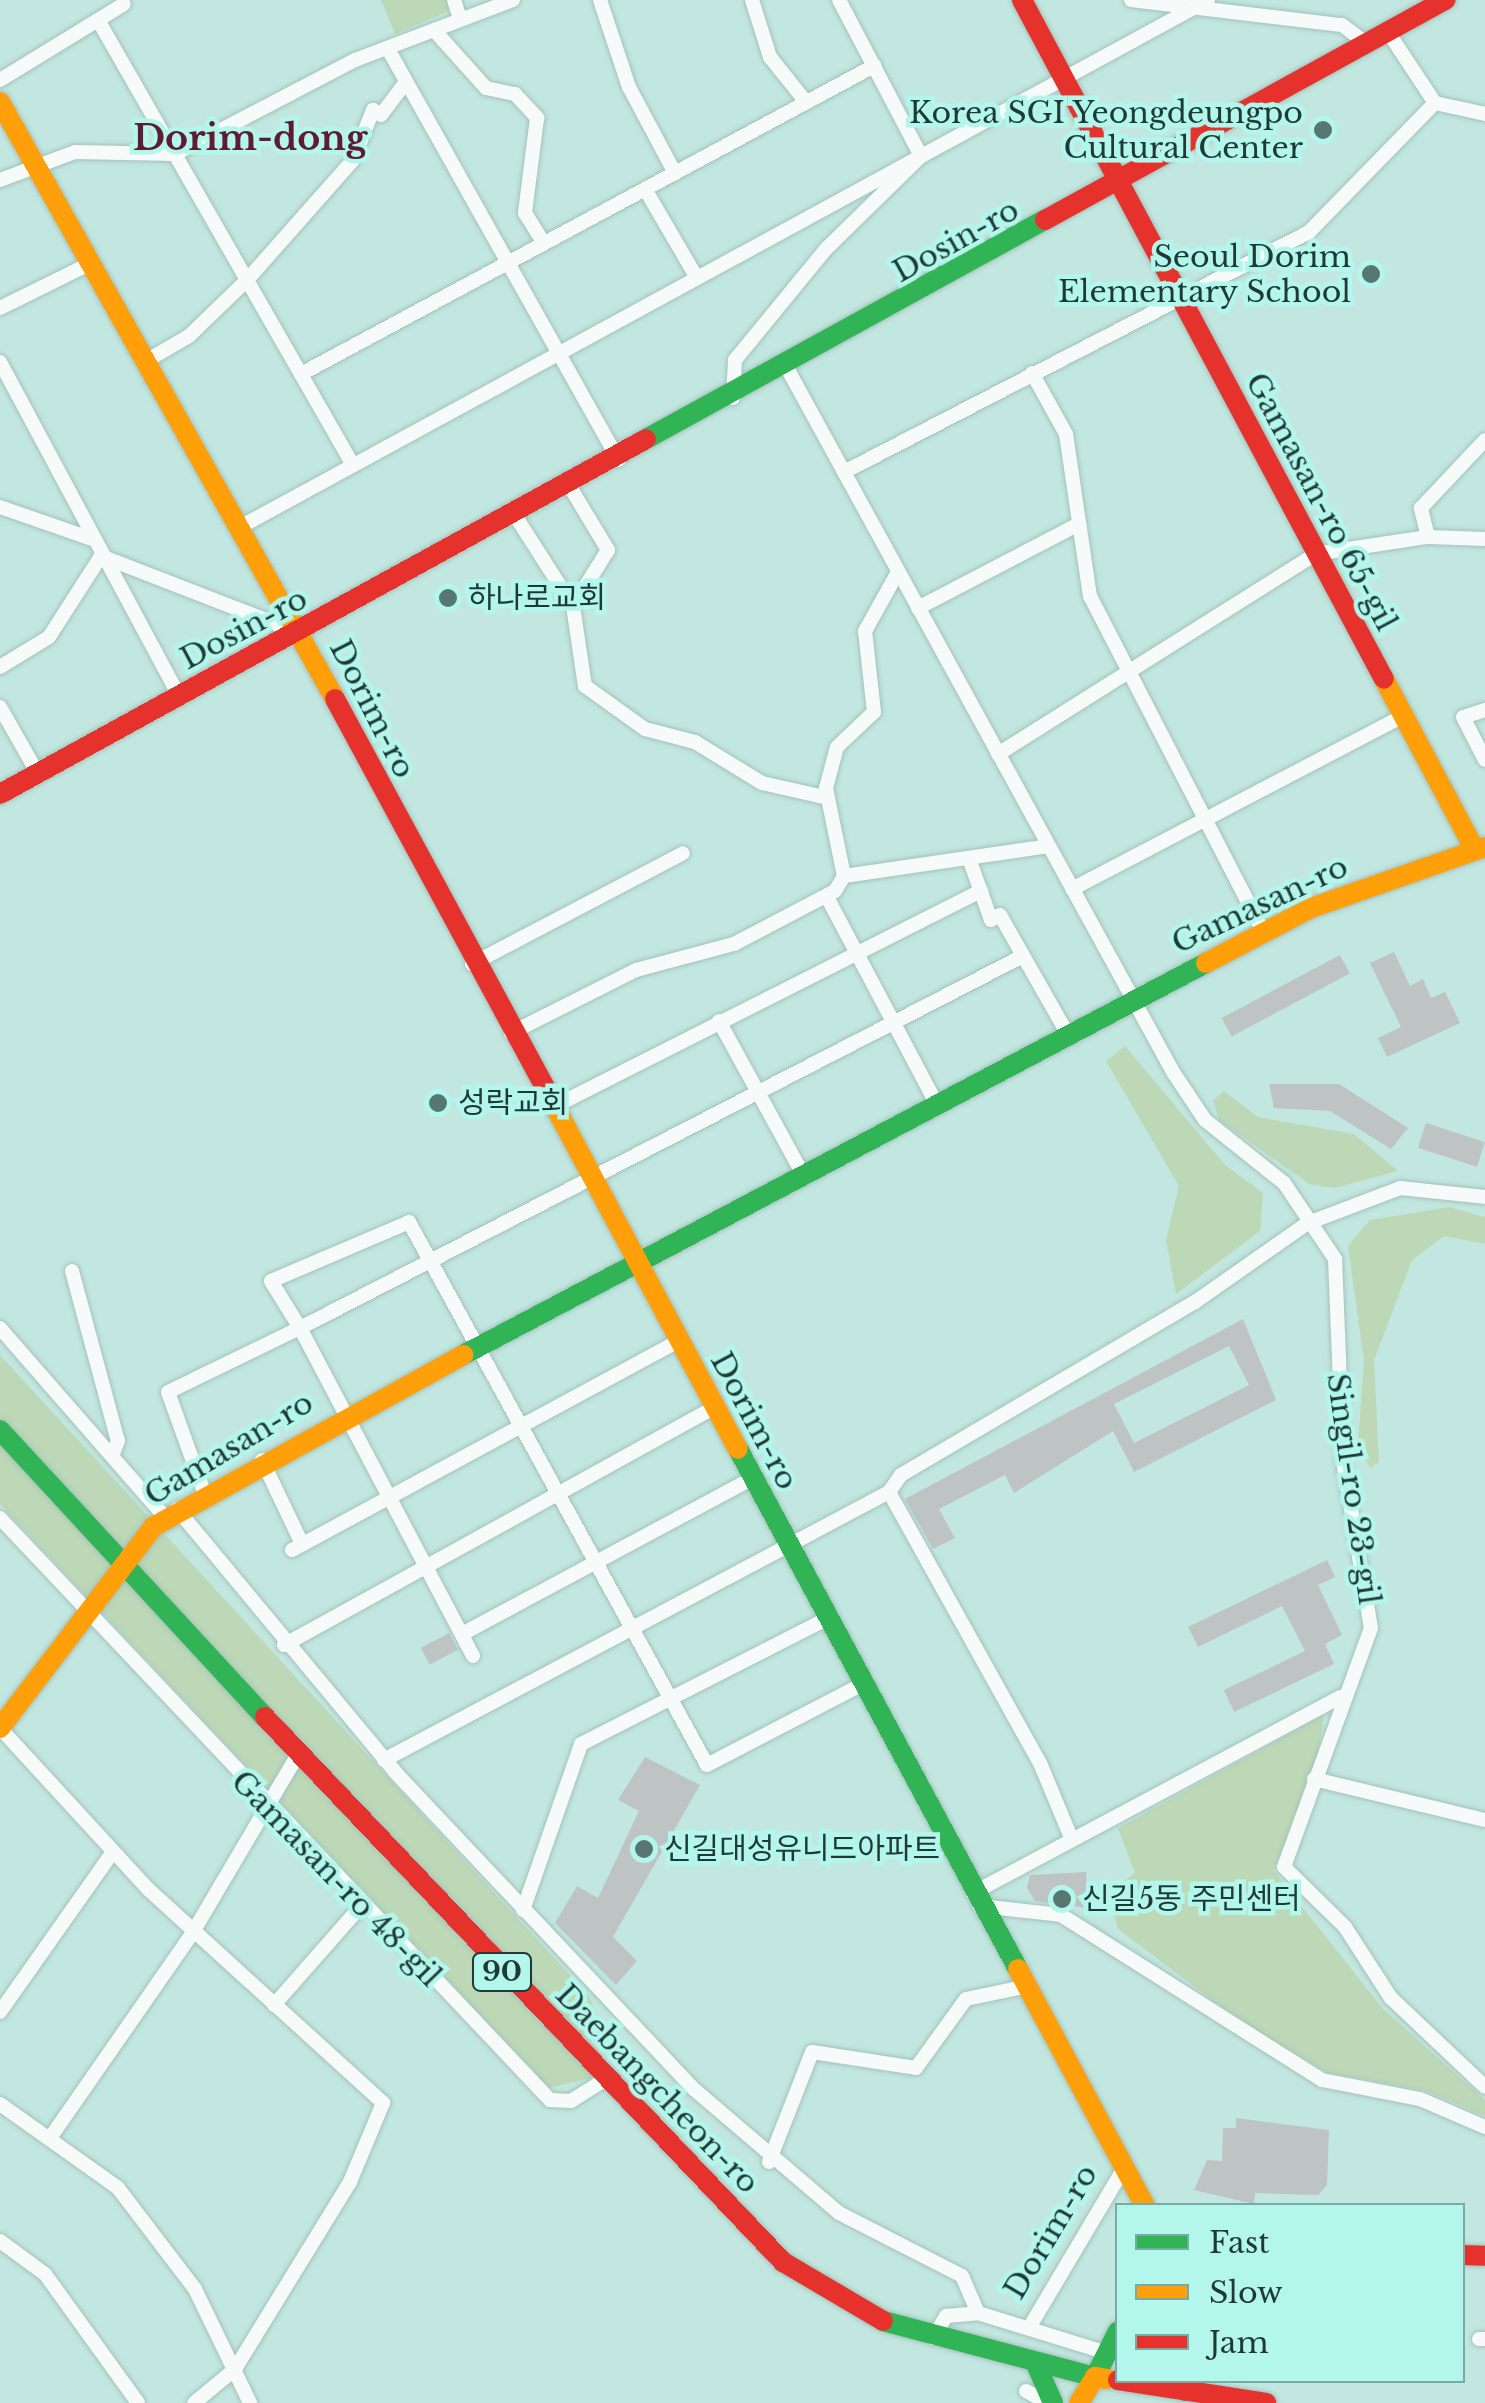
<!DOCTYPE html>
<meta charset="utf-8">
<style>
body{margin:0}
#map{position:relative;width:1485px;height:2403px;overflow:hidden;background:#c2e7e0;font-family:"Libre Baskerville","Noto Sans KR",serif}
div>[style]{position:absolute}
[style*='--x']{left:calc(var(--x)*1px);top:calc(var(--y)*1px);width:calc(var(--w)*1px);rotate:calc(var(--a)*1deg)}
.green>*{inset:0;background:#bcd8b6}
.building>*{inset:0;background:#bec4c3;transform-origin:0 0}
.roads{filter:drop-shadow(0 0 2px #a4c2bc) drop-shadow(0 0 2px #a4c2bc)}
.street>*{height:14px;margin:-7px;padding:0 7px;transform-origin:7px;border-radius:7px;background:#f6fbfa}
.fast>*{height:20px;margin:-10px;padding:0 10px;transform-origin:10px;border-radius:10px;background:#30b455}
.slow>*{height:20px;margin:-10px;padding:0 10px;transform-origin:10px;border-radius:10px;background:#ff9f0a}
.jam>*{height:20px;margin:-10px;padding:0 10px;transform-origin:10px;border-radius:10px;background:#e5322d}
.dots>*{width:28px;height:28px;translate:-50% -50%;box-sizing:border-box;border:5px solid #b3f6eb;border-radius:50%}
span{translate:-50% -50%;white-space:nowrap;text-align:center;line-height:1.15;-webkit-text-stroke:9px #b3f6eb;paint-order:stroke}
.shield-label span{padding:2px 8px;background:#b3f6eb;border:2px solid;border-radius:8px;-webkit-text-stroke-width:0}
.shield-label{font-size:28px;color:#1f3a36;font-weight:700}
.poi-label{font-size:30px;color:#1f3a36}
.right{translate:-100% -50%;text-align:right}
.left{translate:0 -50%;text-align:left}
.street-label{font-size:30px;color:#1f3a36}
.quarter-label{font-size:35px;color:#5e1b32;font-weight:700}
.legend{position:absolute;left:1115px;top:2203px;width:350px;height:180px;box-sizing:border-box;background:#b3f6eb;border:2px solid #78aba3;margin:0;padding:12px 18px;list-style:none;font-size:30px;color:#1f3a36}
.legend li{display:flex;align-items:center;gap:20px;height:50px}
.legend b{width:50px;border:2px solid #78aba3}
</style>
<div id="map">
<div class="green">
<div style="clip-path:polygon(381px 0,446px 0,451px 10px,395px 34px)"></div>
<div style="clip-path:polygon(1125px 1046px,1225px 1165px,1263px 1193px,1260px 1231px,1176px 1294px,1166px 1240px,1179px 1186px,1106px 1061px)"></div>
<div style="clip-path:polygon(1224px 1091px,1258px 1117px,1354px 1134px,1398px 1171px,1334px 1188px,1309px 1184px,1219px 1120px,1213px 1101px)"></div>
<div style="clip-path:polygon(1449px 1207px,1485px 1217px,1485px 1244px,1444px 1236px,1412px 1260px,1374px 1360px,1379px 1462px,1370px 1468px,1358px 1445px,1364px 1361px,1348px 1246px,1370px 1220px)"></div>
<div style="clip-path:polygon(0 1355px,589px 1996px,603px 2030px,591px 2078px,549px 2088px,0 1504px)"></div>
<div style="clip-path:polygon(1324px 1715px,1314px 1779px,1273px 1870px,1383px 2009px,1485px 2100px,1485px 2116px,1424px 2090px,1329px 2073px,1248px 2027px,1118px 1929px,1108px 1892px,1135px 1873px,1118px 1828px)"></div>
</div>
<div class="building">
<div style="clip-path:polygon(1394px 952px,1410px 986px,1423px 979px,1431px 998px,1445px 992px,1460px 1023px,1387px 1057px,1378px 1038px,1401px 1027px,1370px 963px)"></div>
<div style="left:1340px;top:955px;width:21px;height:134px;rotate:62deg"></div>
<div style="clip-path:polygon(1269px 1084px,1339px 1084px,1408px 1128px,1391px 1149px,1330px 1111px,1274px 1108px)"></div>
<div style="left:1426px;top:1123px;width:62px;height:26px;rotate:18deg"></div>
<div style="clip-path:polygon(evenodd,1243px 1319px,1276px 1400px,1134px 1472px,1113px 1431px,1014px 1493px,1005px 1475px,939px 1509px,955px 1538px,933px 1549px,905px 1499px,1243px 1319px,1229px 1346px,1249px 1385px,1134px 1443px,1114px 1404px,1229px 1346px)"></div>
<div style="clip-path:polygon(1327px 1560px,1335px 1577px,1318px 1585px,1342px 1635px,1325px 1644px,1334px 1664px,1234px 1712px,1224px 1690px,1305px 1651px,1282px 1606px,1198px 1647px,1188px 1627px)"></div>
<div style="left:449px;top:1633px;width:19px;height:32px;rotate:62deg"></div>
<div style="clip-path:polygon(645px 1757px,700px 1785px,613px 1937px,637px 1961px,616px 1985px,555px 1923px,577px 1886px,598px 1898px,639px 1811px,618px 1800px)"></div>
<div style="clip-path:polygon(1086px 1872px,1088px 1908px,1035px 1901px,1027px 1888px,1030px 1875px)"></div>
<div style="clip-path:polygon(1236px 2118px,1329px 2130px,1327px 2185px,1318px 2195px,1255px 2193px,1254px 2204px,1194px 2190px,1207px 2160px,1222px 2161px,1223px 2128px,1236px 2128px)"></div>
</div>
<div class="roads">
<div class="street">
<div style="--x:454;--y:0;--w:20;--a:72"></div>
<div style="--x:600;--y:0;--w:92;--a:71.6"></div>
<div style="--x:629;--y:87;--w:98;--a:61.9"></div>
<div style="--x:752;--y:0;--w:60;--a:72.5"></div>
<div style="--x:770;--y:57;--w:58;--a:51.3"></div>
<div style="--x:1131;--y:0;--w:212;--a:6.8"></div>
<div style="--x:1342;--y:25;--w:31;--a:37"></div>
<div style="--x:98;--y:20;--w:513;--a:60.19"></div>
<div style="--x:434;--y:30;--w:78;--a:48.1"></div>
<div style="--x:486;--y:88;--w:30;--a:12"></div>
<div style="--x:515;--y:94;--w:33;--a:47"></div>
<div style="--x:537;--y:118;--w:96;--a:97.2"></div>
<div style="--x:525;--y:213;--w:36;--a:58"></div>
<div style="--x:1388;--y:32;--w:85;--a:56.5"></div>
<div style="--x:1435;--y:103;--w:51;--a:12.4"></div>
<div style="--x:388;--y:49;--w:471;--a:60.7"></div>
<div style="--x:0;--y:80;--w:145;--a:-31.5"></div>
<div style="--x:0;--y:180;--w:80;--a:-20.5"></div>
<div style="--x:75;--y:152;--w:100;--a:1.1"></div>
<div style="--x:175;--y:154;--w:203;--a:-27.6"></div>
<div style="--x:355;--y:60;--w:169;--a:-20.8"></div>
<div style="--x:645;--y:189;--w:103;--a:59.7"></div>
<div style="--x:0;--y:308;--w:102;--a:-26.3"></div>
<div style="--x:146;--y:361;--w:50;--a:-30.2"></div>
<div style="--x:189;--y:336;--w:81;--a:-44"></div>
<div style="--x:247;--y:280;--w:160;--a:-48.5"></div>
<div style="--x:353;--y:160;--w:54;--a:-68.2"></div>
<div style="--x:373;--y:110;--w:9;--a:32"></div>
<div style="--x:381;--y:115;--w:41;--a:-52.9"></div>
<div style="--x:0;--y:362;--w:381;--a:61.8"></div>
<div style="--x:787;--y:368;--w:803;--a:61.26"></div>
<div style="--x:1173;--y:1072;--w:58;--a:56.3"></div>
<div style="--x:1205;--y:1120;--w:101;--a:38.6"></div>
<div style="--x:1284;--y:1183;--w:92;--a:56.1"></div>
<div style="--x:1335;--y:1259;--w:202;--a:87.7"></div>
<div style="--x:1343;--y:1461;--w:169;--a:80.5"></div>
<div style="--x:1371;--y:1628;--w:254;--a:110"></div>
<div style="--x:1284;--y:1867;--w:86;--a:44.5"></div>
<div style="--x:1345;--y:1927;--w:85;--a:57.1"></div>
<div style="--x:1391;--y:1998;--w:129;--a:43.4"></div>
<div style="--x:1032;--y:373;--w:70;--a:60.9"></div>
<div style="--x:1066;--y:434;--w:164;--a:81.6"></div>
<div style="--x:1090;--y:596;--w:379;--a:62.7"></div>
<div style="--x:301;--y:374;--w:651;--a:-28.26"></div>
<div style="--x:733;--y:398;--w:38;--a:-87"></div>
<div style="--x:735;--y:360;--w:144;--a:-50.7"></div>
<div style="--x:826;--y:249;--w:133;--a:-44.4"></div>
<div style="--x:921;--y:156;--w:176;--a:-117.7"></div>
<div style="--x:844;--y:472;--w:523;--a:-27.3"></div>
<div style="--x:1309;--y:232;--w:180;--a:-45.7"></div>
<div style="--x:570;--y:487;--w:74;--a:58.9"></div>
<div style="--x:608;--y:550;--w:66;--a:122"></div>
<div style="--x:0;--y:507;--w:97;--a:19.2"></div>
<div style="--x:516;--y:517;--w:106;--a:57.4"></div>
<div style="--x:240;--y:527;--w:1102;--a:-28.56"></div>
<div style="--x:1428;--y:537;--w:30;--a:-104"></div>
<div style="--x:1421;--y:508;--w:93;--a:-46.7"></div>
<div style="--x:573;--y:606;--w:81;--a:81.5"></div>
<div style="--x:585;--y:686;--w:74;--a:35.6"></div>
<div style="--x:645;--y:729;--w:52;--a:14.6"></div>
<div style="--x:695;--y:742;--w:79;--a:31.5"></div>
<div style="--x:762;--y:783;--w:64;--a:12.7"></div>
<div style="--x:918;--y:608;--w:182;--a:-27.6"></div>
<div style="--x:0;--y:667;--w:57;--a:-31.5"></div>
<div style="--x:49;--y:637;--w:96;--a:-57.3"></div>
<div style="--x:101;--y:556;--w:213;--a:21.2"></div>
<div style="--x:0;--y:707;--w:77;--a:60.4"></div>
<div style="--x:1485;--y:710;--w:23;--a:162"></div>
<div style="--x:1463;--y:717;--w:48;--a:62.9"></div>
<div style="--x:998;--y:754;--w:375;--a:-32.2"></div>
<div style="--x:1315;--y:554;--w:114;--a:-8.6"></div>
<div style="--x:1428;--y:537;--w:57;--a:2"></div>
<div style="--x:971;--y:864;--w:59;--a:70.3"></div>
<div style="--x:991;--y:920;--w:10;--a:-29"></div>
<div style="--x:1000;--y:915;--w:136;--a:60.4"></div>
<div style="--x:844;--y:876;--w:207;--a:-8.3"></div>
<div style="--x:1072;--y:889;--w:373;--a:-27.6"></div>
<div style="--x:827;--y:897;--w:231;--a:62.1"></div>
<div style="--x:472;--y:964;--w:238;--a:-27.7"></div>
<div style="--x:719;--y:1021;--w:171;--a:61.3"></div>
<div style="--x:511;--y:1033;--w:140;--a:-26.7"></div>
<div style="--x:636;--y:970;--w:101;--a:-14.9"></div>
<div style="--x:734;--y:944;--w:114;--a:-27.7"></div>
<div style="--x:835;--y:891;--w:17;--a:-59"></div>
<div style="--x:844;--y:876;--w:90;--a:-101.6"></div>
<div style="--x:826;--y:788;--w:42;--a:-75"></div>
<div style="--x:837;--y:747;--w:51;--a:-43.4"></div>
<div style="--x:874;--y:712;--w:81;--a:-96.3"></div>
<div style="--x:865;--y:631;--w:68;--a:-60.8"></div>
<div style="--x:551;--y:1108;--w:482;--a:-26.8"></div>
<div style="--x:72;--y:1271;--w:176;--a:74.9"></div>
<div style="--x:118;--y:1441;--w:16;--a:112"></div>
<div style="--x:0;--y:1328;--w:252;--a:48.9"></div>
<div style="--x:262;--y:1460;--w:93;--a:64.5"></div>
<div style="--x:204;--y:1492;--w:106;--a:-109.8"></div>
<div style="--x:168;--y:1392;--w:147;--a:-25.9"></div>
<div style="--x:300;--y:1328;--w:55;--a:-121.7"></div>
<div style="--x:271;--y:1281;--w:150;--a:-23.1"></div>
<div style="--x:409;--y:1222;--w:619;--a:61.24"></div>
<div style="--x:707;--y:1765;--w:174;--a:-27.5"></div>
<div style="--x:889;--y:1492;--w:310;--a:60.9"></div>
<div style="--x:1040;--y:1763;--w:83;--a:67.4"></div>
<div style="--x:177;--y:1509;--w:342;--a:50.3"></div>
<div style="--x:395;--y:1772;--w:437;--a:46.7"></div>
<div style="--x:695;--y:2090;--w:189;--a:40.5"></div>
<div style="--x:839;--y:2213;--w:138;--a:27.1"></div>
<div style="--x:962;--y:2276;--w:40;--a:66.6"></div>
<div style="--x:0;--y:1518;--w:801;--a:46.62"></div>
<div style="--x:550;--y:2100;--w:21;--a:3"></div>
<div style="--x:571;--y:2101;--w:41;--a:-32.2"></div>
<div style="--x:292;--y:1550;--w:438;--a:-28.4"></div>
<div style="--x:462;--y:1634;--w:328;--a:-28.2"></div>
<div style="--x:284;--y:1645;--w:490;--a:-28.9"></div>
<div style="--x:473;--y:1656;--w:371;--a:-117.8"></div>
<div style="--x:300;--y:1328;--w:813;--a:-27.23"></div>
<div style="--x:0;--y:1728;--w:219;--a:47.4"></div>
<div style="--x:148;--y:1889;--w:318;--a:42.3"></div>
<div style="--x:383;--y:2103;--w:86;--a:112.7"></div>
<div style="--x:350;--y:2182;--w:220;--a:121.6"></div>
<div style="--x:235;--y:2369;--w:53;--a:140.3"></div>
<div style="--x:384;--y:1760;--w:572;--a:-27.95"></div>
<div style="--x:889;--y:1492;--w:21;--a:-55"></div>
<div style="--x:901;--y:1475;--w:341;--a:-30.5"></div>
<div style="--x:1195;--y:1302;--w:138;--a:-35"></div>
<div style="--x:1308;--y:1223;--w:98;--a:-20.8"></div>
<div style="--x:1400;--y:1188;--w:85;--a:6"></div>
<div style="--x:1314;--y:1779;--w:176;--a:13.5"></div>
<div style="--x:973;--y:1893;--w:416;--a:-28.1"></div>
<div style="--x:980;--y:1906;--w:81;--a:6.3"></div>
<div style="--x:1061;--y:1915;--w:309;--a:32.3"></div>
<div style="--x:1322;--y:2080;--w:100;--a:11"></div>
<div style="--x:1420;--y:2099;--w:71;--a:23.3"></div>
<div style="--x:523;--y:1910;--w:176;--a:-70.7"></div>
<div style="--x:581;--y:1744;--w:275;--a:-27"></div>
<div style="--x:274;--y:2005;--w:130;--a:-48.7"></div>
<div style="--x:0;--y:2012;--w:196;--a:-54.8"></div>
<div style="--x:0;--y:2104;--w:145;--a:35.4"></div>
<div style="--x:118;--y:2188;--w:127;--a:52.7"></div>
<div style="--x:195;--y:2289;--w:127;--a:64.2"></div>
<div style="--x:50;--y:2138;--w:251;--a:-55.2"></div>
<div style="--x:193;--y:1932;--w:204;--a:-59.4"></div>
<div style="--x:769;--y:2162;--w:118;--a:-68.6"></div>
<div style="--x:812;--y:2052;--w:105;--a:8.7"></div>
<div style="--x:916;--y:2068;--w:85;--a:-54.1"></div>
<div style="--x:966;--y:1999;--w:58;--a:-11.9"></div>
<div style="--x:0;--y:2241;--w:56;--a:36.3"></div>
<div style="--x:45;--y:2274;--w:159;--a:54.2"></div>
<div style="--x:1029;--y:2328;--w:186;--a:-59.3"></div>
<div style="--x:933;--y:2338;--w:26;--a:-59"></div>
<div style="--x:946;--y:2316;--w:32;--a:-5"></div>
<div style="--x:978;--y:2313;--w:135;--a:17.2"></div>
<div style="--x:1479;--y:2339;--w:6;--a:0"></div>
<div style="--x:1026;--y:2391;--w:26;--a:28"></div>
</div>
<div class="fast">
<div style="--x:646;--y:439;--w:455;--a:-28.8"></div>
<div style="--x:463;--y:1355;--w:840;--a:-27.82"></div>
<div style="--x:0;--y:1430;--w:391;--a:47.3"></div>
<div style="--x:738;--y:1449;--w:591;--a:61.7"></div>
<div style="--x:883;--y:2321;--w:219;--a:14.8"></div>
<div style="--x:1095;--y:2377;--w:51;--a:-63.4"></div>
<div style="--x:1036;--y:2364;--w:43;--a:66.4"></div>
<div style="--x:1168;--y:2380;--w:20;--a:33"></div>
</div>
<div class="slow">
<div style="--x:0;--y:102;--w:685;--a:60.7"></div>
<div style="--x:1384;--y:679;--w:191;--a:62"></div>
<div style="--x:1206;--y:963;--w:119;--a:-27.6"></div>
<div style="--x:1311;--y:908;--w:184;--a:-19.3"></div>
<div style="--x:545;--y:1088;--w:409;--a:61.9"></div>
<div style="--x:0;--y:1728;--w:253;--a:-52.7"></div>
<div style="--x:153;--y:1527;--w:355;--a:-29"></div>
<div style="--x:1018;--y:1969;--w:269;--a:61.8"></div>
<div style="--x:1079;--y:2403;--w:31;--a:-58"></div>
<div style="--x:1095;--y:2377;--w:12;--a:9"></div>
</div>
<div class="jam">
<div style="--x:1022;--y:0;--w:769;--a:61.94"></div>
<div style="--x:1045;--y:220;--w:457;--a:-28.8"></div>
<div style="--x:335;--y:699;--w:442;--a:61.6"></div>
<div style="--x:0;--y:794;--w:737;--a:-28.79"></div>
<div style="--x:265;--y:1717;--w:752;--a:46.45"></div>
<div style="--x:783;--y:2262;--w:116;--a:30.5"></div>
<div style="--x:1462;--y:2255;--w:23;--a:2"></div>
<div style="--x:1118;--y:2380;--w:150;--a:8.8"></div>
</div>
</div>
<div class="dots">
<div style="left:1323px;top:130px;background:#587772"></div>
<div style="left:1371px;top:274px;background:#587772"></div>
<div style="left:448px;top:598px;background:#587772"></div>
<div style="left:438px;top:1103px;background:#587772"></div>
<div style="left:644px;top:1849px;background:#587772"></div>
<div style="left:1062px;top:1899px;background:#587772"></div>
</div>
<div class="shield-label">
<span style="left:502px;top:1972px">90</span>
</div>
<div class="poi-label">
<span class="right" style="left:1303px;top:130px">Korea SGI Yeongdeungpo<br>Cultural Center</span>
<span class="right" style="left:1351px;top:274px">Seoul Dorim<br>Elementary School</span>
<span class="left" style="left:468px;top:598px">하나로교회</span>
<span class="left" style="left:458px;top:1103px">성락교회</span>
<span class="left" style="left:664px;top:1849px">신길대성유니드아파트</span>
<span class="left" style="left:1082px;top:1899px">신길5동 주민센터</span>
</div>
<div class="street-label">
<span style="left:956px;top:241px;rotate:-29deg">Dosin-ro</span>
<span style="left:1321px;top:502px;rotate:62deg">Gamasan-ro 65-gil</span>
<span style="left:244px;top:629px;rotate:-28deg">Dosin-ro</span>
<span style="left:372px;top:709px;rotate:63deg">Dorim-ro</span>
<span style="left:1260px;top:905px;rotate:-25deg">Gamasan-ro</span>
<span style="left:754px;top:1421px;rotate:62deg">Dorim-ro</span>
<span style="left:229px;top:1449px;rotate:-31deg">Gamasan-ro</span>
<span style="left:1353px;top:1489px;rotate:82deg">Singil-ro 23-gil</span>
<span style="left:336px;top:1879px;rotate:46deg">Gamasan-ro 48-gil</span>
<span style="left:657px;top:2089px;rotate:46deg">Daebangcheon-ro</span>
<span style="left:1051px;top:2232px;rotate:-59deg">Dorim-ro</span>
</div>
<div class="quarter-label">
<span style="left:250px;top:138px">Dorim-dong</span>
</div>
<ul class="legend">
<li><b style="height:12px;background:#30b455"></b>Fast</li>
<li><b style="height:12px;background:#ff9f0a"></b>Slow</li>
<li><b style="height:12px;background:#e5322d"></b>Jam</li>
</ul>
</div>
